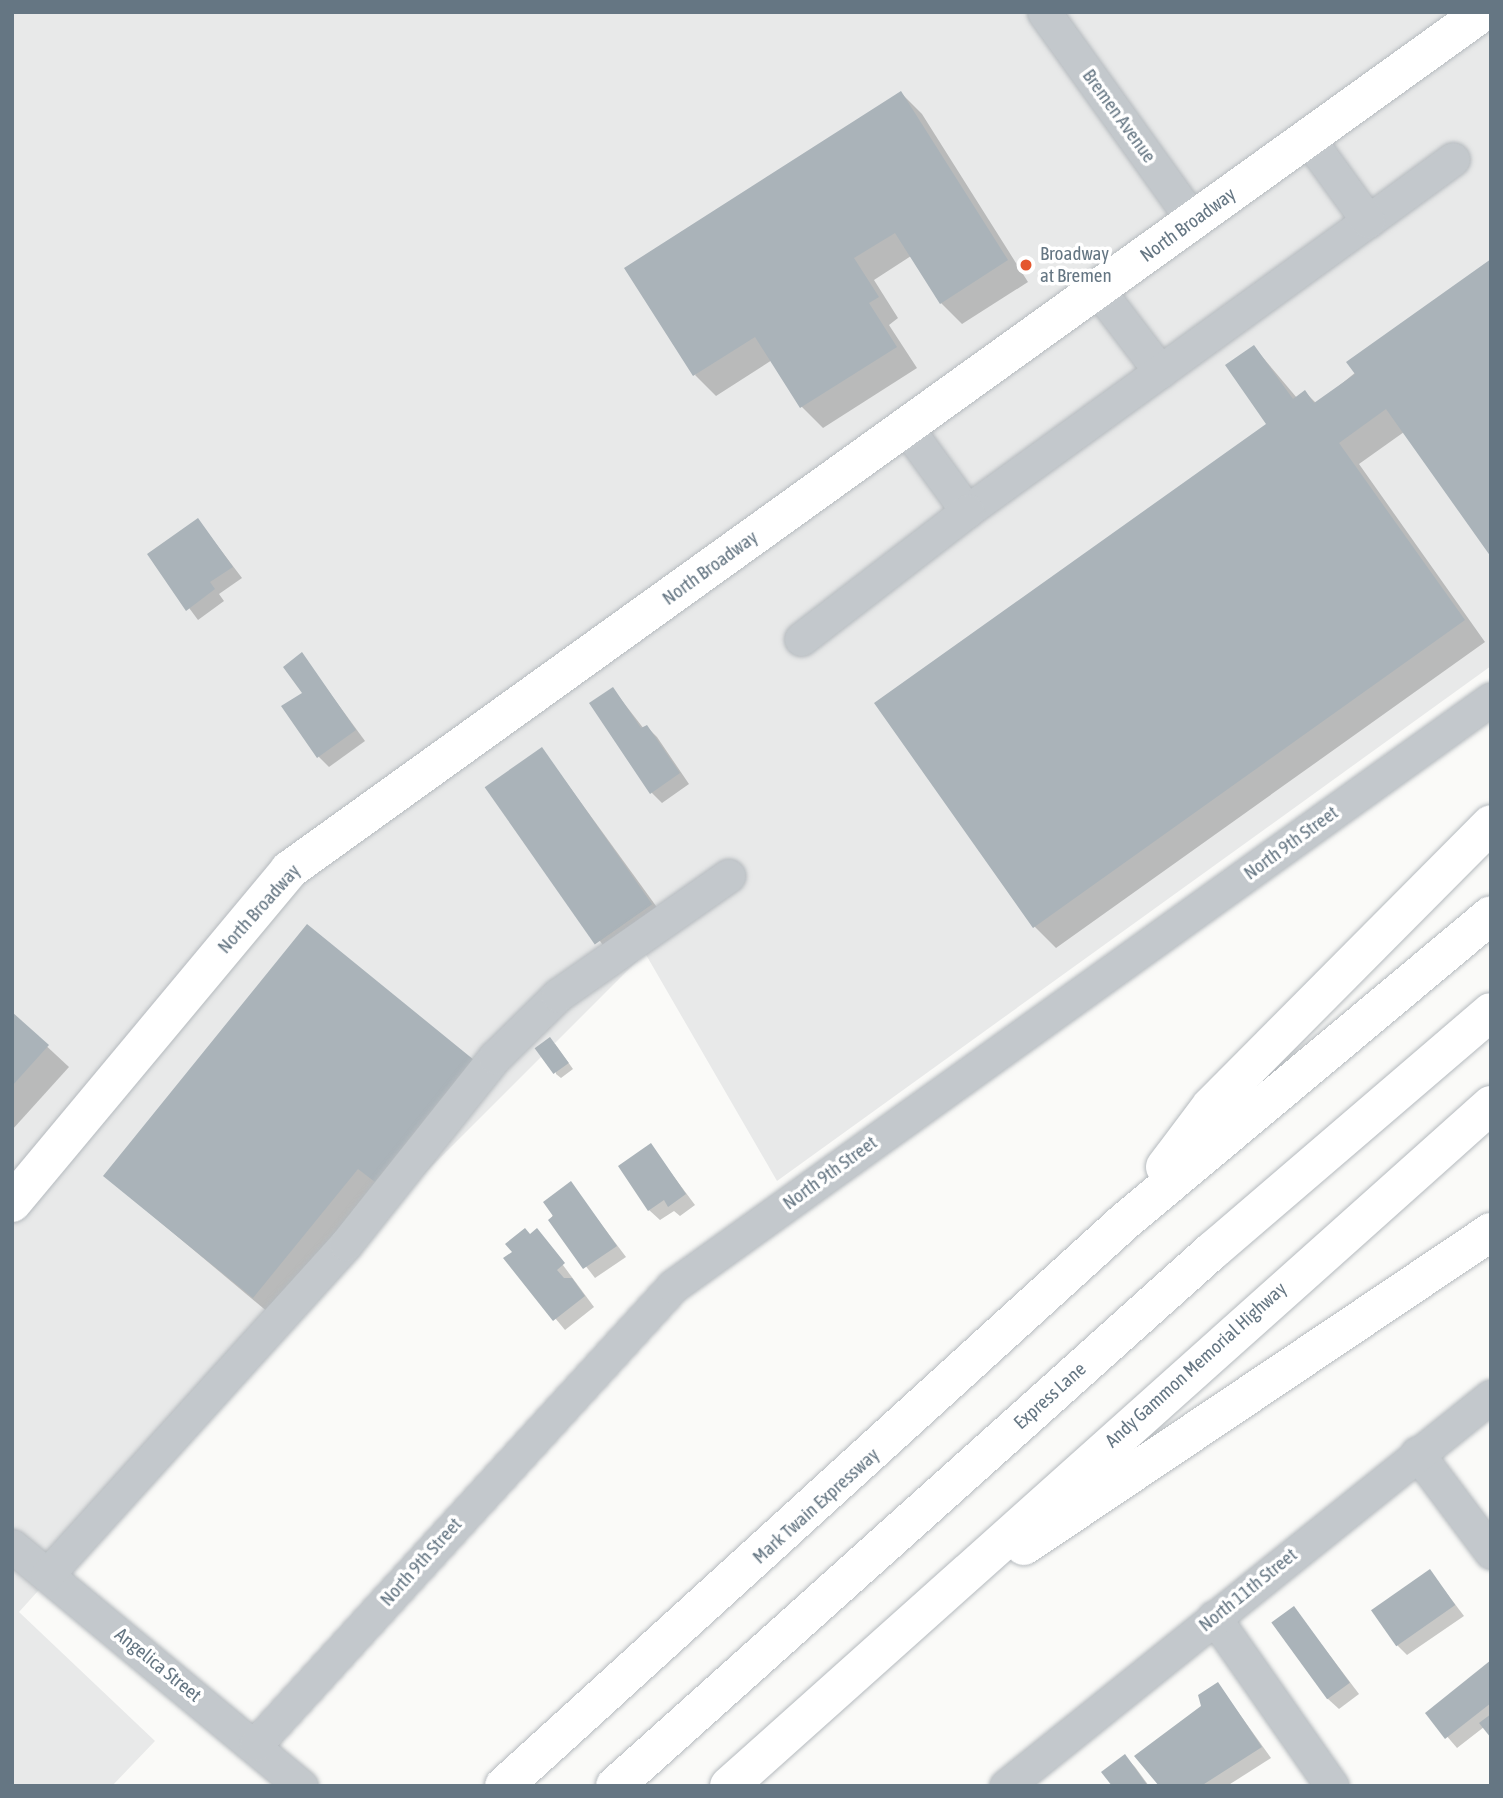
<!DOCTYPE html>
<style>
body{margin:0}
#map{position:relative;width:1503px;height:1798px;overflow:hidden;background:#fafaf8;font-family:"Asap Condensed",sans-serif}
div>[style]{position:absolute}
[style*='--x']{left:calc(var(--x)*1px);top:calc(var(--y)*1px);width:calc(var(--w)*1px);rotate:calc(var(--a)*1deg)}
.built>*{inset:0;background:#e8e9e9}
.shadow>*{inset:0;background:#0003;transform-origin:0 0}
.building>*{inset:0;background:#aab3b9;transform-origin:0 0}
.roads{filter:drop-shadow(0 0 2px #b5babe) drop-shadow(0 0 2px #b5babe)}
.minor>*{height:33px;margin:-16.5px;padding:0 16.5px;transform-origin:16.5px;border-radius:16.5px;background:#c3c8cc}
.major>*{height:38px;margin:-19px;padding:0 19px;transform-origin:19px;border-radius:19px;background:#fff}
.highway>*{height:38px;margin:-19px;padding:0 19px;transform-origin:19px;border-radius:19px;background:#fff}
.dots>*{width:19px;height:19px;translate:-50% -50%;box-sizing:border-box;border:4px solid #fff;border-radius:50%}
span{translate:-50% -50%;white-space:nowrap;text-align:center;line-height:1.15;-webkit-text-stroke:7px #fff;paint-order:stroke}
.street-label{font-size:19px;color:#657683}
.poi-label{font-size:19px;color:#657683}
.left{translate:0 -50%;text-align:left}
.frame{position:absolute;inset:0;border:14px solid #657683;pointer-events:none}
</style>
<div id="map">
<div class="built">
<div style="clip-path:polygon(12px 12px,1491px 12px,1491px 666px,777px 1181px,645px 953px,330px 1268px,19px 1612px,155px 1741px,112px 1786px,12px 1786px)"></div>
</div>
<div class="shadow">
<div style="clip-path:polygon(901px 93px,922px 114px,1028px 282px,962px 324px,941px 303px,911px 256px,874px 280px,898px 318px,889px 325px,917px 368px,823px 428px,802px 407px,772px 360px,716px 396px,695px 375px)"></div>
<div style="clip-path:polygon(1491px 261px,1404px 432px,1359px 464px,1485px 642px,1056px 948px,1035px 927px,876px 704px,1269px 424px,1254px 347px,1297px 398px,1305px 392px,1317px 404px)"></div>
<div style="clip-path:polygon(198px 520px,242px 578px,219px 594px,224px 601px,198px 620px,149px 554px)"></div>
<div style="clip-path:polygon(302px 655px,365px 741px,329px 767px,319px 757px,304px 693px)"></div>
<div style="clip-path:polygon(613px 689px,644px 729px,647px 727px,657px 737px,689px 784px,662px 803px,652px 793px)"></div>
<div style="left:542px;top:749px;width:212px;height:66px;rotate:54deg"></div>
<div style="clip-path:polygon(12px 1014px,69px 1067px,12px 1130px)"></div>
<div style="clip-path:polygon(555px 1044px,573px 1069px,561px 1078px,556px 1074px)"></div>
<div style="clip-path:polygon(473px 1061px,275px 1318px,105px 1176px)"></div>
<div style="clip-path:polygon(651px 1146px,695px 1205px,680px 1216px,674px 1211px,660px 1220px,649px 1210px)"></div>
<div style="clip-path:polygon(571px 1184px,626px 1257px,595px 1278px,550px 1220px)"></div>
<div style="clip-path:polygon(537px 1230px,594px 1307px,565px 1330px,506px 1259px)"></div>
<div style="clip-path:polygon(1430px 1571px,1464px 1616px,1407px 1655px,1397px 1645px)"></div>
<div style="clip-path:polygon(1294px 1608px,1359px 1694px,1339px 1709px,1328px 1699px)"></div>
<div style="clip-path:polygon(1491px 1663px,1491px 1735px,1484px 1727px,1457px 1748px,1427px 1713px)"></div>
<div style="clip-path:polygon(1218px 1684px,1271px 1758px,1227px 1786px,1161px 1786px)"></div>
<div style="clip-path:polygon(1125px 1756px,1135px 1767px,1149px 1786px,1114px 1786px)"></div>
</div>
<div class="building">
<div style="clip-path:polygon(901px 91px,1008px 260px,940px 304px,895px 233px,854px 258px,879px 297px,869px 303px,897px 347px,800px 408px,755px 337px,693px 376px,624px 268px)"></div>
<div style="clip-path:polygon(1491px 259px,1491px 557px,1386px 409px,1339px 443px,1465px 620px,1033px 928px,874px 703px,1266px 424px,1225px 365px,1254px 345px,1293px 399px,1305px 390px,1314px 403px,1355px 374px,1346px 362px)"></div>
<div style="clip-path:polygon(198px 518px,233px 567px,210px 582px,215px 589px,186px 611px,147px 554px)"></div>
<div style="clip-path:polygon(302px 652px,356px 730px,317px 758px,281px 706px,302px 693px,283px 667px)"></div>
<div style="clip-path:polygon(613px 687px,641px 728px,647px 725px,680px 773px,650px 794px,589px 703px)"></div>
<div style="left:542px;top:747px;width:192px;height:70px;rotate:55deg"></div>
<div style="clip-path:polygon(307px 924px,474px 1060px,375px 1182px,358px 1169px,253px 1298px,103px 1176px)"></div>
<div style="clip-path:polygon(12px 1012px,49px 1045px,12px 1086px)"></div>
<div style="left:550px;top:1037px;width:32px;height:19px;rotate:54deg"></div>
<div style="clip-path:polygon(651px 1143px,686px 1194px,668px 1207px,664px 1200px,648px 1211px,618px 1166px)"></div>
<div style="clip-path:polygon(571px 1181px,617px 1246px,583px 1269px,548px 1220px,553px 1216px,543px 1202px)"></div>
<div style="clip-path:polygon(525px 1228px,530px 1234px,537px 1228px,565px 1263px,557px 1270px,564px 1278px,572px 1278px,585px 1296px,553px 1321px,503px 1258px,512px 1252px,505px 1244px)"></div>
<div style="left:1430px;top:1569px;width:44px;height:72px;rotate:55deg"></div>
<div style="left:1294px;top:1606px;width:95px;height:28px;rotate:54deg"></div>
<div style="clip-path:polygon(1491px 1660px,1491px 1703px,1445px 1739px,1425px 1713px)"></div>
<div style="clip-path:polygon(1218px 1682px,1262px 1747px,1201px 1786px,1159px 1786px,1134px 1756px,1201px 1706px,1198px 1695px)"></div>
<div style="clip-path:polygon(1491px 1714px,1491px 1738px,1479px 1723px)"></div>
<div style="clip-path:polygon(1125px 1754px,1148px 1786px,1112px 1786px,1101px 1772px)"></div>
</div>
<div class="roads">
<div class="minor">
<div style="--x:1044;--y:12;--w:256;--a:54.4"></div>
<div style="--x:1368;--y:221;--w:105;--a:-36.1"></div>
<div style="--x:1099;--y:291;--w:101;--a:52.7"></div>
<div style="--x:906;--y:427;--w:104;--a:54"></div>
<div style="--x:967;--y:511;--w:495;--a:-35.9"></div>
<div style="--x:1368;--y:221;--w:102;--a:-125.9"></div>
<div style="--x:801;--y:639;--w:210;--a:-37.6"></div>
<div style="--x:1417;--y:1453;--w:124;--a:53.2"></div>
<div style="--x:12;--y:1546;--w:376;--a:39.7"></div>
<div style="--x:47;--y:1575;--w:446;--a:-47.9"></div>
<div style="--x:346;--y:1244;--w:239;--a:-51.5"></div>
<div style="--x:495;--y:1057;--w:88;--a:-44.5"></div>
<div style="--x:558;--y:995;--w:208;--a:-35"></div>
<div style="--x:1214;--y:1617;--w:206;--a:55.1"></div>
<div style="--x:256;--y:1744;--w:619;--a:-47.68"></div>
<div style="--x:673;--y:1286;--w:1007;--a:-35.66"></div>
<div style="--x:1006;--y:1786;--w:622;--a:-38.8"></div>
</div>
<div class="major">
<div style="--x:12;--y:1203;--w:433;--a:-50.2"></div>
<div style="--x:289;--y:870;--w:1470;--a:-35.7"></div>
</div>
<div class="highway">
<div style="--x:1165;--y:1167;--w:76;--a:-53"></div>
<div style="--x:1211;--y:1106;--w:397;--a:-45.2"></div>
<div style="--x:1024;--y:1546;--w:563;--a:-33.92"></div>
<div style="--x:504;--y:1786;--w:838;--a:-42.29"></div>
<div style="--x:1124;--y:1222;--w:478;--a:-39.9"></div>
<div style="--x:615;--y:1786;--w:802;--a:-41.87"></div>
<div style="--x:1212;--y:1251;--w:367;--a:-40.6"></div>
<div style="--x:729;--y:1786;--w:1022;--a:-41.79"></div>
</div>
</div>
<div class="dots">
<div style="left:1026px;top:265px;background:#e4572e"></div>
</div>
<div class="street-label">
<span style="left:1119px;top:116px;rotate:54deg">Bremen Avenue</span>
<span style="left:1188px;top:225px;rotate:-36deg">North Broadway</span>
<span style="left:710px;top:568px;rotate:-36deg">North Broadway</span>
<span style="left:1291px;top:843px;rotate:-36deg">North 9th Street</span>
<span style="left:259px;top:909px;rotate:-48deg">North Broadway</span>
<span style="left:830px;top:1173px;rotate:-36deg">North 9th Street</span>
<span style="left:1196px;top:1365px;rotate:-42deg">Andy Gammon Memorial Highway</span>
<span style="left:1050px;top:1396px;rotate:-42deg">Express Lane</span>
<span style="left:816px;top:1506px;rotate:-42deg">Mark Twain Expressway</span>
<span style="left:421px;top:1562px;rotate:-48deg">North 9th Street</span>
<span style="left:1248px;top:1590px;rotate:-39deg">North 11th Street</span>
<span style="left:158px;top:1665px;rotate:39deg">Angelica Street</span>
</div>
<div class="poi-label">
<span class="left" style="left:1040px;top:265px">Broadway<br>at Bremen</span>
</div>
<div class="frame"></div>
</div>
